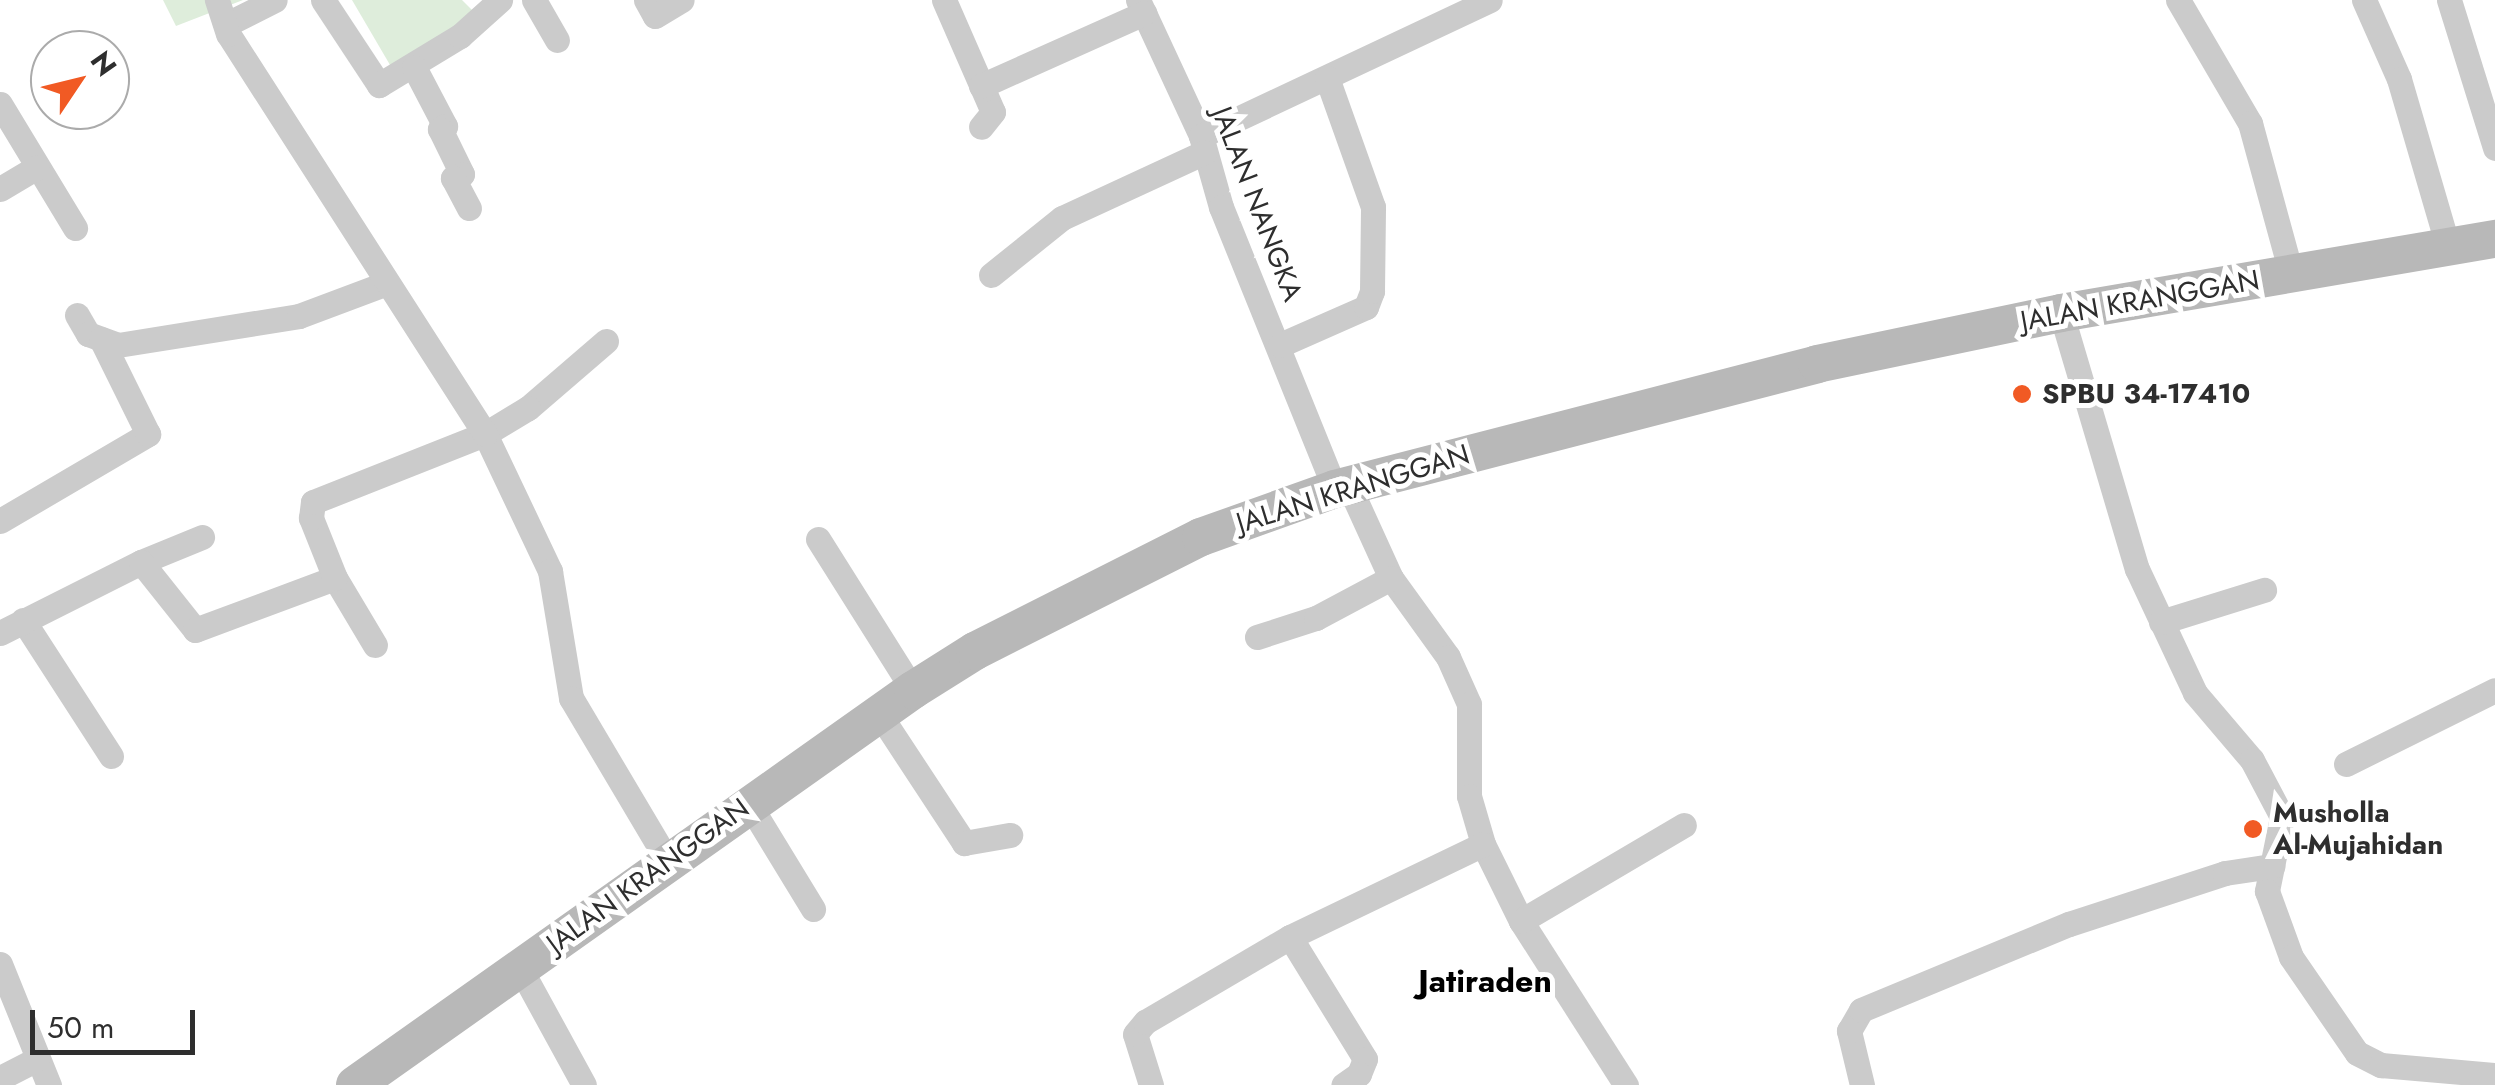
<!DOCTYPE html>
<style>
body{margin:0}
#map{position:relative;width:2495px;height:1085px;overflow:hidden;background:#fff;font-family:Jost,sans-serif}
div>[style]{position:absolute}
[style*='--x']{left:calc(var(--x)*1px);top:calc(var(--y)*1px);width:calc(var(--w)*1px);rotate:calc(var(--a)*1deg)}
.green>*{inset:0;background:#deeddb}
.minor>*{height:25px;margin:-12.5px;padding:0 12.5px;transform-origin:12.5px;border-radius:12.5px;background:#cbcbcb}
.secondary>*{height:38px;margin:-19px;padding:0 19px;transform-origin:19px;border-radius:19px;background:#b8b8b8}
.dots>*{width:28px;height:28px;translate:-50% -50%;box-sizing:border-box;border:5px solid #fff;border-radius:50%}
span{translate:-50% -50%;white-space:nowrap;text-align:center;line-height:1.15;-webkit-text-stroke:10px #fff;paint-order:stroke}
.street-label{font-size:28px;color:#2e2e2e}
.poi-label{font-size:28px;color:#2e2e2e;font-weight:700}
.left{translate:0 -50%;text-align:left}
.quarter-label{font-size:32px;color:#000;font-weight:700}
.north{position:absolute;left:30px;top:30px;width:100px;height:100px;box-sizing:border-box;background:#fff;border:2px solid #ababab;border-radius:50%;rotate:55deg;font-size:28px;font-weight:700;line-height:40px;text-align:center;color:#2e2e2e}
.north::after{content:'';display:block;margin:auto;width:35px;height:45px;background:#f15a24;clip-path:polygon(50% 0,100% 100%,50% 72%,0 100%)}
.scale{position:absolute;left:30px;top:1010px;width:165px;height:45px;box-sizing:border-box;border:5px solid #2e2e2e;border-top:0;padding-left:12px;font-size:30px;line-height:35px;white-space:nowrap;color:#2e2e2e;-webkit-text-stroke:8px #fff;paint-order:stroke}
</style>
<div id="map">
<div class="green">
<div style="clip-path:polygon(163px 0,243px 0,176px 26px)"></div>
<div style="clip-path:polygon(352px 0,462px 0,486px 24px,400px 82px)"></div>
</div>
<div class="minor">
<div style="--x:323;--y:0;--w:102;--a:56.6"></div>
<div style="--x:379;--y:85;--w:95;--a:-31.2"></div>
<div style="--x:460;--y:36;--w:54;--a:-42"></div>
<div style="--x:534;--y:0;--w:46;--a:60.1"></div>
<div style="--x:646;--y:0;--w:18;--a:61"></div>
<div style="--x:655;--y:16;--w:31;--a:-31"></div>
<div style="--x:944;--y:0;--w:122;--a:66.4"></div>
<div style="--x:993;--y:112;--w:19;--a:129"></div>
<div style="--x:1138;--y:0;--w:150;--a:65.1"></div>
<div style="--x:1201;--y:136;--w:74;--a:74.3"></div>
<div style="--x:1221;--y:207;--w:304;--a:68"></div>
<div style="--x:2178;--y:0;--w:143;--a:59.7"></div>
<div style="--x:2250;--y:123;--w:156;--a:74.7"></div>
<div style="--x:2364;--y:0;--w:86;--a:66.1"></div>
<div style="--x:2399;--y:79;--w:175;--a:73.7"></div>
<div style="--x:2449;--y:0;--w:155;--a:72.7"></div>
<div style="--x:229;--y:23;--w:51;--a:-26.6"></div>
<div style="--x:414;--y:67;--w:67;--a:62.3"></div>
<div style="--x:445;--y:126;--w:6;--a:149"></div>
<div style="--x:440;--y:129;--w:50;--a:63.9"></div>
<div style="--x:462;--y:174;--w:10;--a:156"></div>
<div style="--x:453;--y:178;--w:34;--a:62"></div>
<div style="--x:981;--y:86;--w:179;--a:-24.1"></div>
<div style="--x:0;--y:104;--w:145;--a:58.8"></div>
<div style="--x:1201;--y:136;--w:319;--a:-25.2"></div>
<div style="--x:0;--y:189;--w:43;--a:-30.7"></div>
<div style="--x:991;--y:275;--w:91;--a:-38.8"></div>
<div style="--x:1062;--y:218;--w:157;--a:-24.8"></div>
<div style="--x:2061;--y:313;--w:267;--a:73.5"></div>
<div style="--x:2137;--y:569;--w:137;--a:64.9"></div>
<div style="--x:2195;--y:693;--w:88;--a:49.6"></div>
<div style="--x:2252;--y:760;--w:64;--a:62.2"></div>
<div style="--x:2282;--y:817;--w:76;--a:101.5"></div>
<div style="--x:2267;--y:891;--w:70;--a:70"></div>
<div style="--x:2291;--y:957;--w:116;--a:55.5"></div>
<div style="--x:2357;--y:1053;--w:27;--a:27"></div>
<div style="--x:2381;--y:1065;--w:114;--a:5"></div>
<div style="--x:77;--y:315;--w:22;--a:60"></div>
<div style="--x:88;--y:334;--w:32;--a:20"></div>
<div style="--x:118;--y:345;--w:183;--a:-9.1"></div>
<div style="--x:299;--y:316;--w:94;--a:-20.6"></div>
<div style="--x:606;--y:341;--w:103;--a:139.3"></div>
<div style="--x:528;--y:408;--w:50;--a:148.8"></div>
<div style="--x:485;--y:434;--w:152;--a:64.6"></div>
<div style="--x:550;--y:571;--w:129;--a:80.6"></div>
<div style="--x:571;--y:698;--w:192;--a:59.3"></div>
<div style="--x:1280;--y:345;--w:94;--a:-23.8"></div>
<div style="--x:1366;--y:307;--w:17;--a:-69"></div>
<div style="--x:1372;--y:291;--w:84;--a:-89.3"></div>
<div style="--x:1373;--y:207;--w:137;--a:-109.6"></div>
<div style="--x:1349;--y:486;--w:101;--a:65.5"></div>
<div style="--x:1391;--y:578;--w:97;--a:54.2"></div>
<div style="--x:1448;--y:657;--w:51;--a:65.9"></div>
<div style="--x:1469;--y:704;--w:92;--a:90"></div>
<div style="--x:1469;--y:796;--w:50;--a:73.7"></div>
<div style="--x:1483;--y:844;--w:86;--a:63.7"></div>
<div style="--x:1521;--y:921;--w:195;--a:57.4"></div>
<div style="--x:0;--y:521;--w:172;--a:-30.4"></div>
<div style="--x:148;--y:434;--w:106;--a:-116.3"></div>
<div style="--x:818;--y:539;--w:178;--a:57.8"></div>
<div style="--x:141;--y:562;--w:66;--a:-22.3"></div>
<div style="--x:335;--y:578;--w:78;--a:59.2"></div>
<div style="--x:23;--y:620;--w:162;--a:57.1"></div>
<div style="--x:2161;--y:622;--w:108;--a:-17.3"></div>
<div style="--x:0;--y:633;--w:158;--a:-26.7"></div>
<div style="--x:141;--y:562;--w:87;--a:51.5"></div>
<div style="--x:195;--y:630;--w:149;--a:-20.4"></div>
<div style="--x:335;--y:578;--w:65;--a:-111.8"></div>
<div style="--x:311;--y:518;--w:16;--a:-83"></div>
<div style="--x:313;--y:502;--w:185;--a:-21.6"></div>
<div style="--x:485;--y:434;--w:475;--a:-122.7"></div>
<div style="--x:228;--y:34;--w:36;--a:-108"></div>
<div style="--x:1257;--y:637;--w:62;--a:-17.9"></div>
<div style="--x:1316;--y:618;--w:85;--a:-28.1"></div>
<div style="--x:878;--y:712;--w:157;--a:56.7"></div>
<div style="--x:964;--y:843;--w:47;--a:-9.9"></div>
<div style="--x:2346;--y:764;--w:166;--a:-26.4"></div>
<div style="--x:749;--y:804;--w:123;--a:58.6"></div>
<div style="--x:1521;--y:921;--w:189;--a:-30.5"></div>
<div style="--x:1290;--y:937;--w:143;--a:58.4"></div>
<div style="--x:1365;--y:1059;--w:16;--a:112"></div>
<div style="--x:1359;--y:1074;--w:19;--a:145"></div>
<div style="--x:0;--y:964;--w:131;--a:68"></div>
<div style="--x:520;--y:968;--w:133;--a:61.3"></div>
<div style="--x:0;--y:1078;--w:42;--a:-27.2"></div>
<div style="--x:1151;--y:1085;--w:53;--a:-107.4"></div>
<div style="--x:1135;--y:1034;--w:16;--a:-50"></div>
<div style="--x:1145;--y:1022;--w:168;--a:-30.4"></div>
<div style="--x:1290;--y:937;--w:214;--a:-25.7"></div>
<div style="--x:1862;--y:1085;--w:56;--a:-103.5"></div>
<div style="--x:1849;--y:1031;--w:24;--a:-60"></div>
<div style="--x:1861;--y:1010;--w:225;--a:-22.5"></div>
<div style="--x:2069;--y:924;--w:164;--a:-18.1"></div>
<div style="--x:2225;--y:873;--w:48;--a:-8.5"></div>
</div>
<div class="secondary">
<div style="--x:355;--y:1085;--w:684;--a:-35.29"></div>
<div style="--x:913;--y:690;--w:73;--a:-32.2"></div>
<div style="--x:975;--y:651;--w:253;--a:-26.8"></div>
<div style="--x:1201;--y:537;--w:142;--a:-19.7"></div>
<div style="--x:1335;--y:489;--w:498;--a:-14.5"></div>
<div style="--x:1817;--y:364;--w:249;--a:-11.8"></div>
<div style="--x:2061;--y:313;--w:440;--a:-9.7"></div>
</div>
<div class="dots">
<div style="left:2022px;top:394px;background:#f15a24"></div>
<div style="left:2253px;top:829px;background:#f15a24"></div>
</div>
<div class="street-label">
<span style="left:1257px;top:204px;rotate:69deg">JALAN NANGKA</span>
<span style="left:2140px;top:301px;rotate:-10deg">JALAN KRANGGAN</span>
<span style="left:1353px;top:489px;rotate:-17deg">JALAN KRANGGAN</span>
<span style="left:648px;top:876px;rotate:-36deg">JALAN KRANGGAN</span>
</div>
<div class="poi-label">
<span class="left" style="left:2042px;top:394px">SPBU 34-17410</span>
<span class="left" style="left:2273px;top:829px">Musholla<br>Al-Mujahidan</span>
</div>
<div class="quarter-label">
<span style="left:1485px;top:981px">Jatiraden</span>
</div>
<div class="north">N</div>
<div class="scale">50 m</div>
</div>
